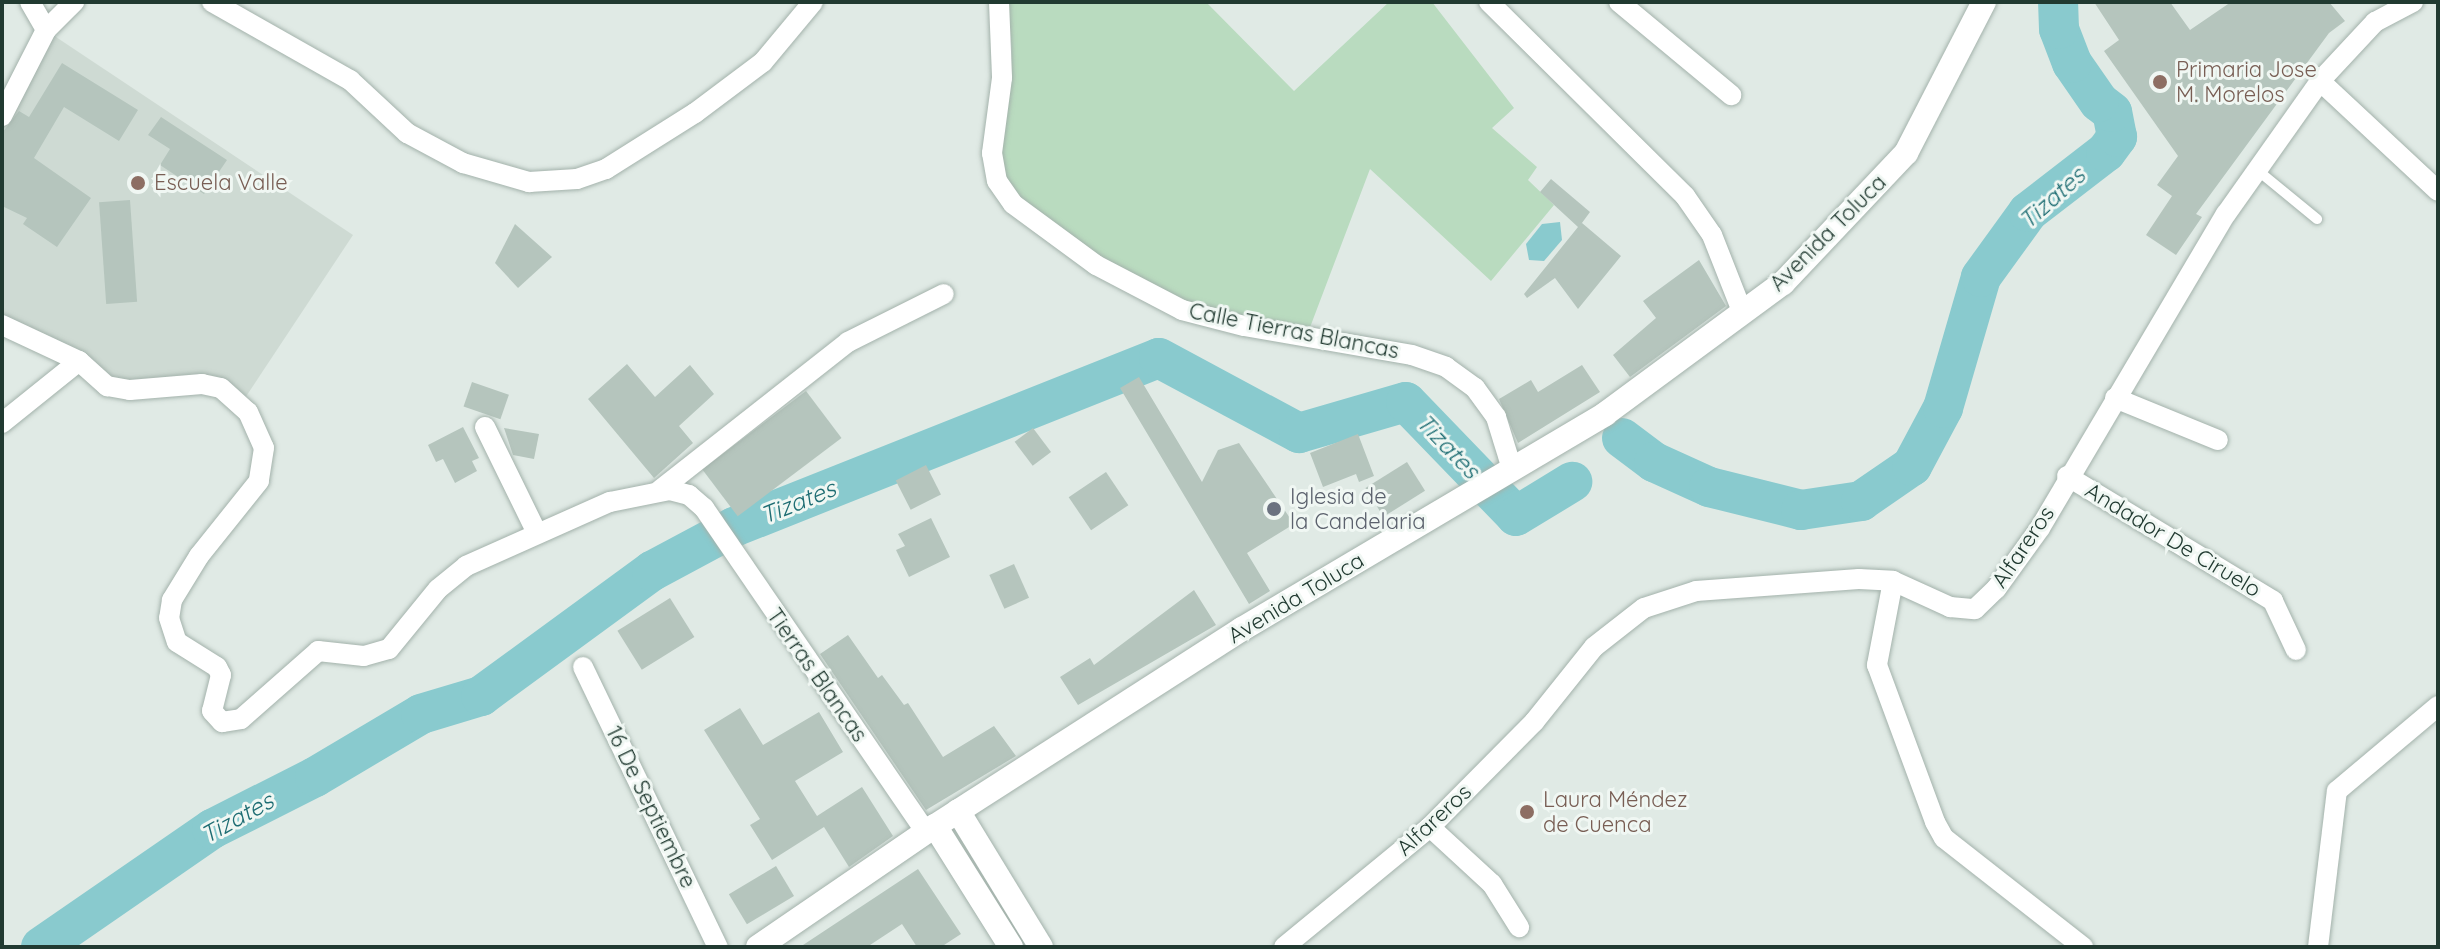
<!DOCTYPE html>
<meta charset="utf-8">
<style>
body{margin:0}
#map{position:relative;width:2440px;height:949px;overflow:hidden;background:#e0eae5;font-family:Quicksand,sans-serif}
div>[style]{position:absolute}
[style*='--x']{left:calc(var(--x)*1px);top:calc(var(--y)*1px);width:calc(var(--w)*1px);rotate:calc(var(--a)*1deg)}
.built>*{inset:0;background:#cedad3}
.green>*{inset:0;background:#b9dbbf}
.water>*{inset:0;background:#89cace}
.river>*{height:40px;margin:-20px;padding:0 20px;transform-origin:20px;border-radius:20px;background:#89cace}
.building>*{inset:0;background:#b5c5bd;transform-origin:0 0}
.roads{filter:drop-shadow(0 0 2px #a3b2ab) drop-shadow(0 0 2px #a3b2ab)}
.lane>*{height:10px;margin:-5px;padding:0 5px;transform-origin:5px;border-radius:5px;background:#fff}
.street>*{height:20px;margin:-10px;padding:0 10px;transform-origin:10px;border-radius:10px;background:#fff}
.secondary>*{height:24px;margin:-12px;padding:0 12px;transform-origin:12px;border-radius:12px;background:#fff}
.dots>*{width:22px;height:22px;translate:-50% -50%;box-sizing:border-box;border:4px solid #f0f7f3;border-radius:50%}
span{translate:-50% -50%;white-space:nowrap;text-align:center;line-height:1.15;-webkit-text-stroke:6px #f0f7f3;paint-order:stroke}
.education-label{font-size:22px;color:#785e54}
.left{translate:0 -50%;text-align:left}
.street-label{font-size:22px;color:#213a31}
.worship-label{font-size:22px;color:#5b616d}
.water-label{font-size:24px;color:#1e6d73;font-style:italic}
.frame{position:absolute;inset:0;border:4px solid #213a31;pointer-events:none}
</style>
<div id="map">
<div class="built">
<div style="clip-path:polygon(53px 35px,353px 235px,245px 398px,129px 386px,2px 321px,2px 130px)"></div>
</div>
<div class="green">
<div style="clip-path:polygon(1008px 2px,1206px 2px,1294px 91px,1389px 2px,1432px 2px,1514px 108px,1492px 128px,1537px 167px,1528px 180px,1554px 205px,1491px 281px,1370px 169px,1309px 330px,1185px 304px,1101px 260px,1019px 199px,1005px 179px,1001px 156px,1012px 52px)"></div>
</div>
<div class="water">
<div style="clip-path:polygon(1560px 222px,1562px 240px,1544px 261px,1529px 260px,1526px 244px,1542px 224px)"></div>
</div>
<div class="river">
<div style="--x:1622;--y:438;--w:40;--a:37"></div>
<div style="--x:1654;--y:462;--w:60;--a:24.4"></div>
<div style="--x:1709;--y:487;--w:95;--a:14"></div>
<div style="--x:1801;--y:510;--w:61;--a:-8.5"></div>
<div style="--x:1861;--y:501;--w:62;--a:-34.5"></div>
<div style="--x:1912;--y:466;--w:66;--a:-61.9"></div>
<div style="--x:1943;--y:408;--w:136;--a:-73.8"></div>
<div style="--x:1981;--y:277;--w:80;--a:-54.1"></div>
<div style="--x:2028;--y:212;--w:98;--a:-37.6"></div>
<div style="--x:2106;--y:152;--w:19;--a:-54"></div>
<div style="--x:2117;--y:137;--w:25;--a:-101"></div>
<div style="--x:2112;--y:112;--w:16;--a:-142"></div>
<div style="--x:2099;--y:102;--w:47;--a:-124.7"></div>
<div style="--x:2072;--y:63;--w:36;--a:-111"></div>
<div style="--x:2059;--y:29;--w:27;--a:-92"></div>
<div style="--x:41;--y:947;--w:208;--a:-34.6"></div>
<div style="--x:212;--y:829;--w:115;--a:-26.8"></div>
<div style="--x:315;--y:777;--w:123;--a:-30.7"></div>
<div style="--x:421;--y:714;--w:63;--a:-16.7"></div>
<div style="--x:481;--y:696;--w:212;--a:-36.2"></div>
<div style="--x:652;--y:571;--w:93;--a:-28.2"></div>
<div style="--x:734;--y:527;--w:457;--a:-21.7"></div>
<div style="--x:1159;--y:358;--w:159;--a:28.2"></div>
<div style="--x:1299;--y:433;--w:111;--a:-16.2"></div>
<div style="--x:1406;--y:402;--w:158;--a:46"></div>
<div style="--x:1516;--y:516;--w:66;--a:-31.3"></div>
</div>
<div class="building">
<div style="clip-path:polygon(2094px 2px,2170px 2px,2190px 30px,2231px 2px,2329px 2px,2345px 21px,2329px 33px,2196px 214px,2202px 217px,2176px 255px,2146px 235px,2172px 196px,2157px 185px,2178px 156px,2104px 51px,2119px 40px)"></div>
<div style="clip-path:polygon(62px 63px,138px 110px,119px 141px,64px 107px,34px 158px,91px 198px,57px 247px,23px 224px,27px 218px,2px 206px,2px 133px,19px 111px,29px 117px)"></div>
<div style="clip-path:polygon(161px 117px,227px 160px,204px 194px,160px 165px,170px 149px,148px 135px)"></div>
<div style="clip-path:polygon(1551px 179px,1590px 212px,1579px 227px,1582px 223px,1621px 256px,1578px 309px,1555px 278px,1527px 298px,1524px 294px,1578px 227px,1540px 192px)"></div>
<div style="left:130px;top:200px;width:102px;height:31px;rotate:86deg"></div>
<div style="clip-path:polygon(515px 224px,552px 257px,518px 288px,495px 263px)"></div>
<div style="clip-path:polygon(1699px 260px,1726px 306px,1630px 377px,1613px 355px,1656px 318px,1643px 301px)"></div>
<div style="clip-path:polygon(627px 364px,655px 397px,690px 365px,714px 394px,679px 426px,693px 443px,654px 478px,588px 399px)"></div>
<div style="clip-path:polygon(1582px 365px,1600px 392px,1518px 443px,1499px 399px,1531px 380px,1538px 392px)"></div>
<div style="clip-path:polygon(1139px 377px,1202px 482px,1218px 450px,1239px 443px,1294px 524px,1247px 553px,1270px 591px,1249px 604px,1120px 388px)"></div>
<div style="left:472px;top:382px;width:39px;height:26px;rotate:19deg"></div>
<div style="left:806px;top:391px;width:59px;height:130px;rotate:53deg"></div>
<div style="clip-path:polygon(463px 427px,479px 458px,472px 461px,477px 471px,455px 483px,443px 459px,436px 462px,428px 445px)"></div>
<div style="clip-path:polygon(504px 428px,539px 434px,534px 459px,513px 455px)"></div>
<div style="left:1033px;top:428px;width:30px;height:23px;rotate:53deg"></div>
<div style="clip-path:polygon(1358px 434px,1374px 476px,1359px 482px,1356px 474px,1323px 487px,1310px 453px)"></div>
<div style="left:1407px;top:462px;width:34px;height:49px;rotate:58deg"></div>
<div style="left:926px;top:465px;width:33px;height:34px;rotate:63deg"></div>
<div style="left:1106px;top:472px;width:40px;height:45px;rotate:56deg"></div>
<div style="clip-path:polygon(931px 518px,950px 557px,909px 577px,896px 550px,905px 546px,898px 534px)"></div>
<div style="left:1014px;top:564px;width:37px;height:27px;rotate:66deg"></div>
<div style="clip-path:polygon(1194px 590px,1216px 625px,1078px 705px,1060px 677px,1090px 658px,1094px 665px)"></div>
<div style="left:670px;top:598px;width:46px;height:62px;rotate:58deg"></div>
<div style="clip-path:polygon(848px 635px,878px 678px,882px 675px,904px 705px,908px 703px,943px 757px,994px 726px,1016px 756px,926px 810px,820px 654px)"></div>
<div style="clip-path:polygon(740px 708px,763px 745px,819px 712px,843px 752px,795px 781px,817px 816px,862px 787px,893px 836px,849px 867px,824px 827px,772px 860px,750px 825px,760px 819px,704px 730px)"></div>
<div style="left:776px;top:866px;width:35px;height:55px;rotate:59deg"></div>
<div style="clip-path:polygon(918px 869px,961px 934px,941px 947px,917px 947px,902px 924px,867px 947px,800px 947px)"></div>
</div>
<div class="roads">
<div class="lane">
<div style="--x:2256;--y:169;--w:79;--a:39.3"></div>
</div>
<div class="street">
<div style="--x:30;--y:2;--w:32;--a:60"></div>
<div style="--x:212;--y:2;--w:159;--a:29.5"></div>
<div style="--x:350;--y:80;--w:78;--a:42.9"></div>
<div style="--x:407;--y:133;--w:64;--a:28.2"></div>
<div style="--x:463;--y:163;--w:69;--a:16.1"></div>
<div style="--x:529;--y:182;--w:48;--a:-3.6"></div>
<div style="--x:577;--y:179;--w:31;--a:-19"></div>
<div style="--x:606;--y:169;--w:105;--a:-32.2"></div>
<div style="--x:695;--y:113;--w:85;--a:-36.9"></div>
<div style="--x:763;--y:62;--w:78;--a:-50.2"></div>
<div style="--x:999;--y:2;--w:76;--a:87.7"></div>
<div style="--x:1002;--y:78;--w:76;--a:97.6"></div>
<div style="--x:992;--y:153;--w:28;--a:80"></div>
<div style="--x:997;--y:181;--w:28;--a:55"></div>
<div style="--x:1013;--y:204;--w:103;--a:36.3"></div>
<div style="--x:1096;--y:265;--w:97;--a:27.6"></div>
<div style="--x:1182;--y:310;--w:64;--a:14.5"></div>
<div style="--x:1244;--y:326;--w:170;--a:9.8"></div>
<div style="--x:1412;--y:355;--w:36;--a:19"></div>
<div style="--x:1446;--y:367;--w:36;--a:36"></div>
<div style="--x:1475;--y:388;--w:36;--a:54"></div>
<div style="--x:1496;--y:417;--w:54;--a:72.9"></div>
<div style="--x:1489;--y:2;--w:276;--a:44.7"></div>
<div style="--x:1685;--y:196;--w:47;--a:55.3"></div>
<div style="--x:1712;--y:235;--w:82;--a:68.5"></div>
<div style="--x:1619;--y:2;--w:146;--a:39.7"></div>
<div style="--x:2320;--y:81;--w:161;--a:43"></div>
<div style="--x:2;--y:116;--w:97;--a:-62.9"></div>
<div style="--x:46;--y:30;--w:40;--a:-45"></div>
<div style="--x:2;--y:325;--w:85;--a:25.1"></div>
<div style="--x:79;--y:361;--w:38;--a:42"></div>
<div style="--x:107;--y:386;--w:23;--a:10"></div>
<div style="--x:130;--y:390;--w:72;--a:-4.8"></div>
<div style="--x:202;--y:384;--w:19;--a:12"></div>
<div style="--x:221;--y:388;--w:36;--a:42"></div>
<div style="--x:248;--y:412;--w:39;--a:66"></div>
<div style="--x:264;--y:448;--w:33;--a:99"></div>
<div style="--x:259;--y:481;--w:96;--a:128.7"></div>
<div style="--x:199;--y:556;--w:52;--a:121.5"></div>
<div style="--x:172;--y:600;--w:18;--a:99"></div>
<div style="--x:169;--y:618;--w:25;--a:72"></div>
<div style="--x:177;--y:642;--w:47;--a:32"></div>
<div style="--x:217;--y:667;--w:9;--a:63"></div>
<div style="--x:221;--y:675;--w:37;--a:104"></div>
<div style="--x:212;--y:711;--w:15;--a:48"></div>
<div style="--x:222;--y:722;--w:19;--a:-9"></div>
<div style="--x:241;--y:719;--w:103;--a:-41.4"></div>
<div style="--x:318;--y:651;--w:46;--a:6.2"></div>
<div style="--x:364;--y:656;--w:26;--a:-16"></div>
<div style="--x:389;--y:649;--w:77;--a:-50.8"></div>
<div style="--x:438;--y:589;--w:36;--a:-39"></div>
<div style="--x:466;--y:566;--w:158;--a:-24"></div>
<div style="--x:610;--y:502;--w:61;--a:-11.3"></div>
<div style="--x:670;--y:490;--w:20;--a:15"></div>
<div style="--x:689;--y:495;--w:20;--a:41"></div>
<div style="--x:704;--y:508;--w:393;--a:55.6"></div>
<div style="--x:2115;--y:398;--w:111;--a:22.2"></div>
<div style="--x:2;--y:423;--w:99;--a:-38.8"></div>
<div style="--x:485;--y:427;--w:118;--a:63.9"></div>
<div style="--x:2067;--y:476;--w:241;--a:31.2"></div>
<div style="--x:2273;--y:601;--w:54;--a:64.9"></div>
<div style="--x:660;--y:490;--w:239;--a:-38.2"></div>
<div style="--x:848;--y:342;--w:107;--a:-26.6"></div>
<div style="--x:1893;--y:581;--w:86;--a:100.8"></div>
<div style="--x:1877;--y:665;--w:167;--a:69.7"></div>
<div style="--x:1935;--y:822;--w:18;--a:61"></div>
<div style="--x:1944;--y:838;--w:177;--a:38.1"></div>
<div style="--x:583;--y:667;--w:311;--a:64.3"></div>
<div style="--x:1430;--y:827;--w:84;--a:42.6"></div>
<div style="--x:1492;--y:884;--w:51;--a:57.9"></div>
<div style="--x:1284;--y:947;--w:189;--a:-39.4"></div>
<div style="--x:1430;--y:827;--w:148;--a:-45.3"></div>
<div style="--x:1534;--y:722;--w:96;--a:-51.3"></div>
<div style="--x:1594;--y:647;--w:63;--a:-38"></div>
<div style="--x:1644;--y:608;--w:55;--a:-18.1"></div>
<div style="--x:1696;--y:591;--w:163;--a:-4.2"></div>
<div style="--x:1859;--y:579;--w:34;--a:3"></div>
<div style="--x:1893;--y:581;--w:63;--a:24.5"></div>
<div style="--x:1950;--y:607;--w:25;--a:5"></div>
<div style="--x:1975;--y:609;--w:29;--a:-44"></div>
<div style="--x:1996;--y:589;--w:75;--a:-54.2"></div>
<div style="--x:2040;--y:528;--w:365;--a:-59.4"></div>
<div style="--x:2226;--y:214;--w:163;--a:-54.7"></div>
<div style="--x:2320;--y:81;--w:81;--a:-47"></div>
<div style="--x:2375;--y:22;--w:43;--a:-27.8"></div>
<div style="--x:2318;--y:947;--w:157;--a:-83.1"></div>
<div style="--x:2337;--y:791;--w:132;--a:-40.1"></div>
</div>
<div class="secondary">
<div style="--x:958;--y:811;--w:159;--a:58.6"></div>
<div style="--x:935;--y:826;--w:143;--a:57.9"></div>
<div style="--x:758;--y:947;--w:214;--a:-34.4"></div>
<div style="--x:935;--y:826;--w:365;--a:-32.7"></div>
<div style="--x:1242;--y:629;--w:422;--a:-30.6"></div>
<div style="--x:1605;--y:414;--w:221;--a:-36.4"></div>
<div style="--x:1783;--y:283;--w:179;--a:-46.6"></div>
<div style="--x:1906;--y:153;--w:170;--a:-62.7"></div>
</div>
</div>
<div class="dots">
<div style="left:2160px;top:82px;background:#8d6e63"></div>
<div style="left:138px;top:183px;background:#8d6e63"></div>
<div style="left:1274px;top:509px;background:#6b7280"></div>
<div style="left:1527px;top:812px;background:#8d6e63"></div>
</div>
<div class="education-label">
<span class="left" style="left:2176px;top:82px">Primaria Jose<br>M. Morelos</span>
<span class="left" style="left:154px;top:183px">Escuela Valle</span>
<span class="left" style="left:1543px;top:812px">Laura Méndez<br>de Cuenca</span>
</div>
<div class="street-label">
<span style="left:1828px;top:233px;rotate:-45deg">Avenida Toluca</span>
<span style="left:1294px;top:331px;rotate:11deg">Calle Tierras Blancas</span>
<span style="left:2173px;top:540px;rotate:31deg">Andador De Ciruelo</span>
<span style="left:2023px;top:547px;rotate:-56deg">Alfareros</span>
<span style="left:1296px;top:598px;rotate:-31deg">Avenida Toluca</span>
<span style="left:817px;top:675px;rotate:55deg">Tierras Blancas</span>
<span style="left:651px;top:807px;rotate:64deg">16 De Septiembre</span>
<span style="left:1434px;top:820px;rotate:-43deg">Alfareros</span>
</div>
<div class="worship-label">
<span class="left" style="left:1290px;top:509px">Iglesia de<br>la Candelaria</span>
</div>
<div class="water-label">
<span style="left:2052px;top:198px;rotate:-42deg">Tizates</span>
<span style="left:1448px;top:446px;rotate:46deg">Tizates</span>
<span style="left:798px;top:502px;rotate:-22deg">Tizates</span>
<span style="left:237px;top:818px;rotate:-29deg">Tizates</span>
</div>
<div class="frame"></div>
</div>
